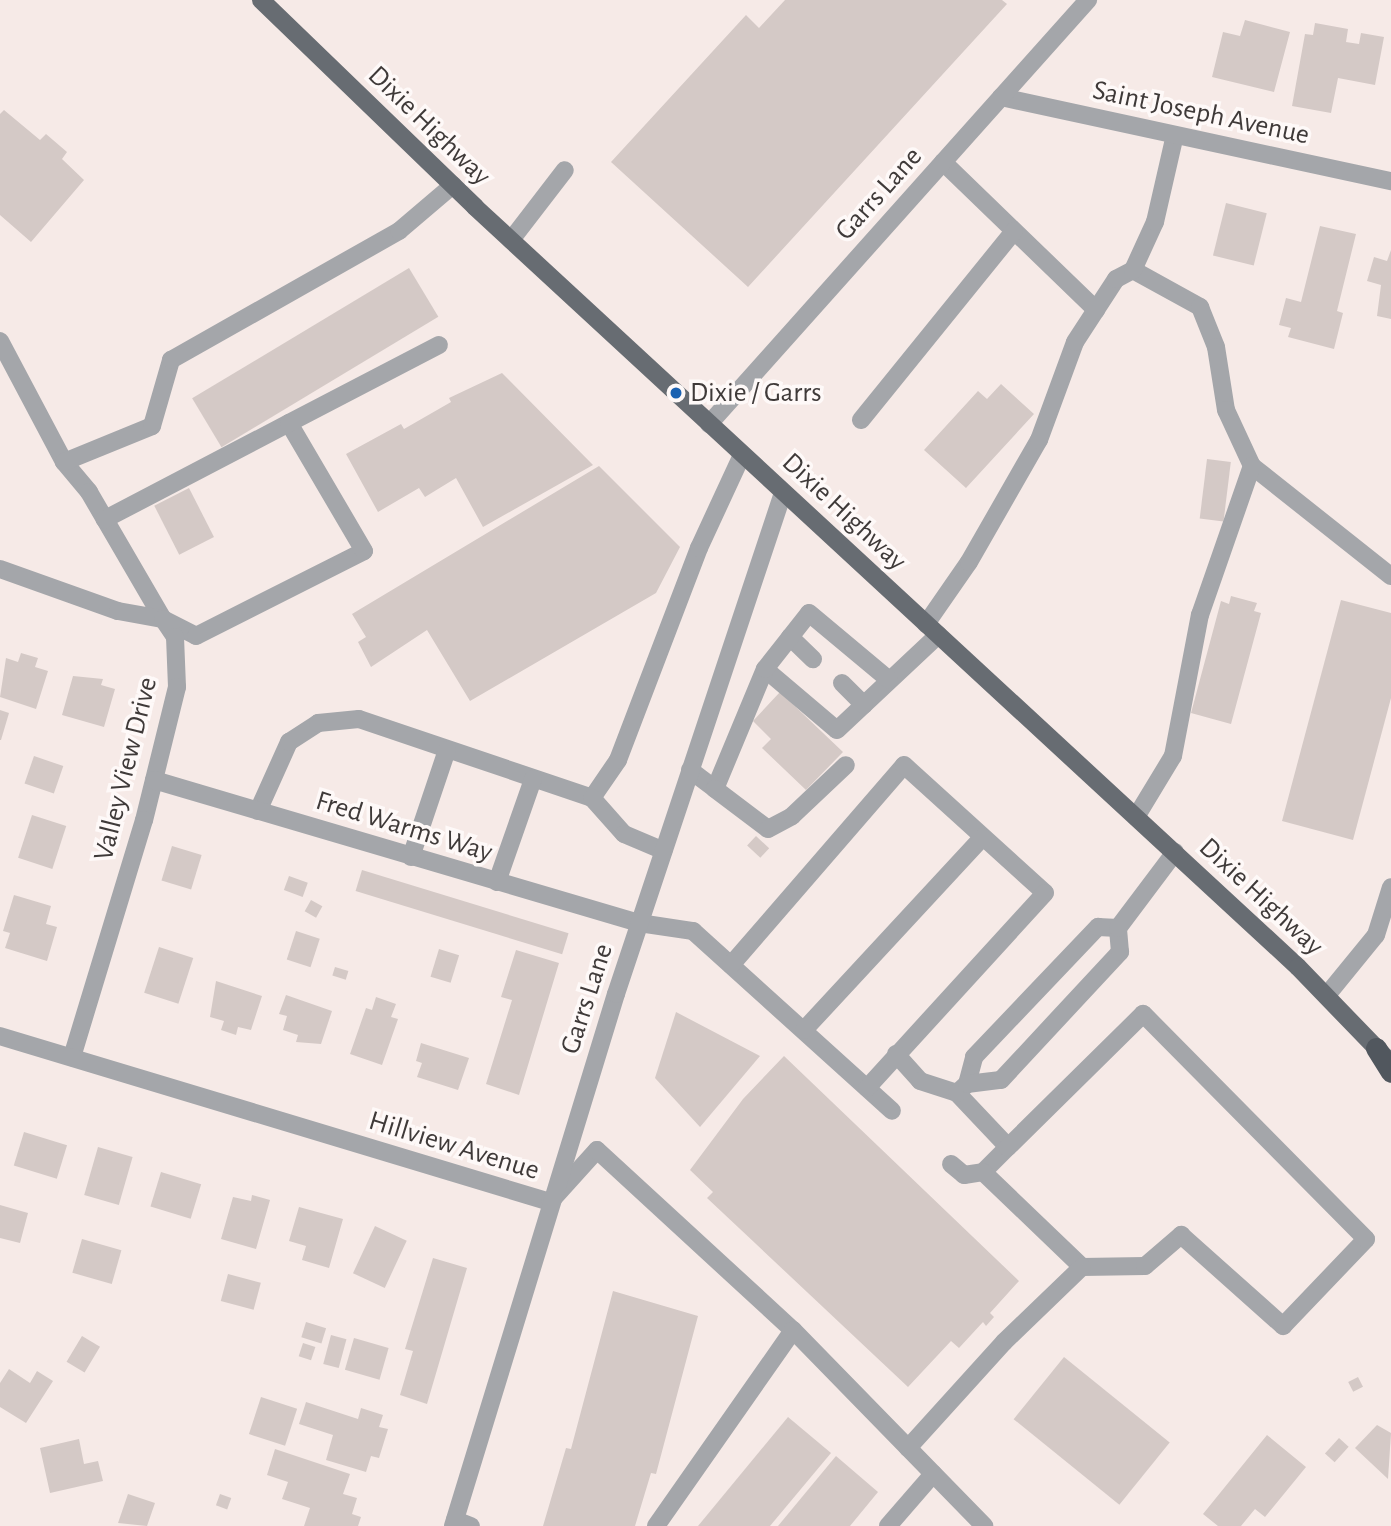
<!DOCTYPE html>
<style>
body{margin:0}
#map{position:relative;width:1391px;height:1526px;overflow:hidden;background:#f6eae7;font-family:"Alegreya Sans",sans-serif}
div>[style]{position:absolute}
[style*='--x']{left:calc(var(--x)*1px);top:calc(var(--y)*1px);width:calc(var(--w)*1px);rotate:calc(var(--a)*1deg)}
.building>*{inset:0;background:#d4c9c6;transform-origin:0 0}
.lane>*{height:18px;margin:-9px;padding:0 9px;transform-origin:9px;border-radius:9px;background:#a4a6aa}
.street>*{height:18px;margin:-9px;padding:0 9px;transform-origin:9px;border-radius:9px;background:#a4a6aa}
.primary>*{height:18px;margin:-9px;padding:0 9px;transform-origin:9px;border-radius:9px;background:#676c72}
.highway>*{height:21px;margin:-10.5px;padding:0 10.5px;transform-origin:10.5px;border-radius:10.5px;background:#51575e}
.dots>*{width:19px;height:19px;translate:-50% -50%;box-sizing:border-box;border:4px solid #fef9f8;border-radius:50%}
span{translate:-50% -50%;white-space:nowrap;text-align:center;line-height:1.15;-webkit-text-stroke:7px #fef9f8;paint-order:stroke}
.street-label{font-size:28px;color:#3f3a39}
.poi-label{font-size:28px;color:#3f3a39}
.left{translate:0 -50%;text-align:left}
</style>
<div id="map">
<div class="building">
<div style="clip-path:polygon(785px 0,1002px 0,1007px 4px,748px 287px,611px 162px,746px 15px,759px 28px)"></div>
<div style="clip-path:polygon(1245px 20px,1290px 32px,1274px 92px,1212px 77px,1223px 32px,1240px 36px)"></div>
<div style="clip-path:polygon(1315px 23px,1348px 29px,1346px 42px,1359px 44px,1361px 33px,1384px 37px,1375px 85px,1338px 78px,1331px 113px,1292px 106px,1305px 34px,1313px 35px)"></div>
<div style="clip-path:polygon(4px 110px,40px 140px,46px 134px,67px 152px,62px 159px,84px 180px,31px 242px,0 215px,0 114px)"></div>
<div style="left:1226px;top:203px;width:42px;height:54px;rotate:14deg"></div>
<div style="clip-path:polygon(1320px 226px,1356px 234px,1337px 311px,1343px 313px,1334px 349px,1288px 337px,1291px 328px,1279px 325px,1286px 298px,1301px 302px)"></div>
<div style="clip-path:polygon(1391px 250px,1391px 319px,1377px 316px,1381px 285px,1367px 281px,1374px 257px,1387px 261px)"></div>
<div style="left:409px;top:268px;width:57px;height:253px;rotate:59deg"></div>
<div style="clip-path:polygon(502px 373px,593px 465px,483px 527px,456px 478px,425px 497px,419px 488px,378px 512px,346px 454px,401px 424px,404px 429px,451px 402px,449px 398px)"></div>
<div style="clip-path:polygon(1001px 384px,1034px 414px,966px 488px,924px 450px,978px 391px,987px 399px)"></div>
<div style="left:1207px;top:459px;width:24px;height:60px;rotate:7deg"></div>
<div style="clip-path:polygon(599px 466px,680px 547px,656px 593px,470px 701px,427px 630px,371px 667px,358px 642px,366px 637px,352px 614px)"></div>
<div style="left:189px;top:488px;width:55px;height:39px;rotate:63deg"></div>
<div style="clip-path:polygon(1231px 596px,1257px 603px,1254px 611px,1261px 613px,1231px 724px,1191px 713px,1221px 601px,1229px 604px)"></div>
<div style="clip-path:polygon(1341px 600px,1391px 613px,1391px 698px,1353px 840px,1282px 821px)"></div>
<div style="clip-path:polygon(21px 653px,38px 658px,35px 667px,48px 671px,36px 709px,0 697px,6px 658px,18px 662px)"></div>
<div style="clip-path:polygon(73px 676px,103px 679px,101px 685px,115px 689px,104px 727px,62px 715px)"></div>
<div style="clip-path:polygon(780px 692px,843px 752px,806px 790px,762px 748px,771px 739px,753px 721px)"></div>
<div style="clip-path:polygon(0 710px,9px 713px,1px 740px,0 740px)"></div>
<div style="left:34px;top:756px;width:31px;height:29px;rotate:19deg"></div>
<div style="left:32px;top:815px;width:36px;height:45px;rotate:18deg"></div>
<div style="left:756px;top:836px;width:18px;height:13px;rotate:43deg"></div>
<div style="left:172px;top:846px;width:31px;height:36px;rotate:17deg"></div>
<div style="left:362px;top:870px;width:216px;height:22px;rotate:17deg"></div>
<div style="left:289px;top:876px;width:20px;height:15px;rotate:20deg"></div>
<div style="clip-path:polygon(14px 895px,51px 906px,46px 924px,57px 927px,47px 961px,5px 948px,10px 933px,3px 931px)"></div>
<div style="left:311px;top:900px;width:13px;height:13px;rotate:29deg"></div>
<div style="left:296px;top:931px;width:25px;height:30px;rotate:18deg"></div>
<div style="left:159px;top:947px;width:36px;height:48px;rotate:18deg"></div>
<div style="left:439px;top:949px;width:21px;height:29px;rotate:17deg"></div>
<div style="clip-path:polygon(516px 950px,559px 963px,519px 1095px,486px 1084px,512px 1000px,501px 997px)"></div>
<div style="left:335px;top:967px;width:14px;height:9px;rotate:17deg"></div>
<div style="clip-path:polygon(216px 981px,262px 996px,251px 1030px,238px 1027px,236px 1035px,221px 1030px,224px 1021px,210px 1017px)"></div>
<div style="clip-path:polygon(286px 995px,332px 1011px,321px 1044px,296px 1042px,298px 1035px,283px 1030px,287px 1016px,279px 1014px)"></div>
<div style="clip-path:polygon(376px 997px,396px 1004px,391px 1017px,398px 1019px,382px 1065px,350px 1054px,366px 1008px,372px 1010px)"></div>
<div style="clip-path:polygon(676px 1012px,760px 1056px,700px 1127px,655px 1078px)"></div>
<div style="clip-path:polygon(421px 1043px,469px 1058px,458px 1090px,417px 1077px,422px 1063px,416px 1061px)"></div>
<div style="clip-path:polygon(784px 1056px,1019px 1281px,990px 1313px,994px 1317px,986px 1326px,983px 1322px,959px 1348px,951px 1341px,908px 1387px,707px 1198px,713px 1192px,690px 1170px,743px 1099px)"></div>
<div style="left:24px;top:1132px;width:45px;height:35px;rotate:17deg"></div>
<div style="left:98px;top:1147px;width:36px;height:50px;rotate:16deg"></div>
<div style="left:161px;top:1172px;width:42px;height:36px;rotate:17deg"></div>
<div style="clip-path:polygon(252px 1195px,270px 1200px,256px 1249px,221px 1239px,233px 1197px,251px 1201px)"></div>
<div style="clip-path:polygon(0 1205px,28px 1213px,20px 1243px,0 1238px)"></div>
<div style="clip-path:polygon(299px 1207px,343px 1219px,329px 1268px,302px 1260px,306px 1246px,289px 1241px)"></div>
<div style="left:375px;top:1226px;width:35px;height:52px;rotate:25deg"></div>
<div style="left:82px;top:1239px;width:41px;height:35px;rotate:16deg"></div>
<div style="clip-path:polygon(433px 1258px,467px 1268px,427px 1404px,400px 1395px,413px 1351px,405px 1349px)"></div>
<div style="left:228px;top:1274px;width:34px;height:28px;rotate:15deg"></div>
<div style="clip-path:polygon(613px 1291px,698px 1316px,656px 1474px,651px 1473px,635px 1526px,543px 1526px,566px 1448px,571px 1449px)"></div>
<div style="left:306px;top:1322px;width:21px;height:16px;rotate:17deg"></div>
<div style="left:331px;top:1335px;width:16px;height:30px;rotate:15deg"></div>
<div style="left:82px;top:1336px;width:21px;height:30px;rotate:31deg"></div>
<div style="left:354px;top:1338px;width:36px;height:33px;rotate:16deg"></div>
<div style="left:303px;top:1343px;width:13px;height:14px;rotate:18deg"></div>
<div style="left:1064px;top:1357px;width:136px;height:80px;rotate:39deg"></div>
<div style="clip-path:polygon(9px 1369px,30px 1383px,37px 1371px,53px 1381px,26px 1423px,0 1407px,0 1383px)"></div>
<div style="left:1358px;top:1377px;width:11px;height:11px;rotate:63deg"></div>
<div style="left:261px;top:1397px;width:38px;height:39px;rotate:18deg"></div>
<div style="clip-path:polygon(306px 1402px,358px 1419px,361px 1408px,383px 1415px,379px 1427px,388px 1429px,379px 1458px,371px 1456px,366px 1472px,326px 1460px,333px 1435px,299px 1424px)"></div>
<div style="clip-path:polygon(788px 1417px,831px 1453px,770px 1526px,698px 1526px)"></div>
<div style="clip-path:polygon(1377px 1425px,1391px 1433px,1388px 1479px,1355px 1448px)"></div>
<div style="clip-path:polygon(1267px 1435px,1306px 1467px,1265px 1517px,1255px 1509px,1241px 1526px,1218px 1526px,1203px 1514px)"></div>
<div style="left:1339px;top:1438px;width:13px;height:21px;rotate:42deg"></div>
<div style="clip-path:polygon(79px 1439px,84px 1464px,98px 1461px,103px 1481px,50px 1493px,40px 1448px)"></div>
<div style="clip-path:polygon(275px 1449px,350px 1474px,343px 1494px,357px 1498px,352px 1514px,361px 1517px,358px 1526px,304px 1526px,310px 1508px,282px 1499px,288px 1482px,267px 1475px)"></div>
<div style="clip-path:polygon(836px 1456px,878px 1492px,850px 1526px,778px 1526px)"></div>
<div style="clip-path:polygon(128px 1494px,155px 1503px,147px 1526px,118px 1523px)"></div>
<div style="left:220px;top:1494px;width:12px;height:12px;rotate:20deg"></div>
</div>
<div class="lane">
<div style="--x:943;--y:162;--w:213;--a:44"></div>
<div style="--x:511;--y:240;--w:88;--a:-52.4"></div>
<div style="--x:1133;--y:270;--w:77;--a:28.9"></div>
<div style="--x:1200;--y:307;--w:43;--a:68.2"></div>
<div style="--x:1216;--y:347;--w:64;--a:81"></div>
<div style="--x:1226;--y:410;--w:62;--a:65.1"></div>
<div style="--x:1252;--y:466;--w:177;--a:38.4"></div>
<div style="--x:0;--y:341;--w:137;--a:62.1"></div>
<div style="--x:64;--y:462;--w:39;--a:50"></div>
<div style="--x:89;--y:492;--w:147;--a:59.8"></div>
<div style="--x:163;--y:619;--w:37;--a:27"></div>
<div style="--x:196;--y:636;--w:188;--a:-26.8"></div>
<div style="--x:364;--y:551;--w:148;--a:-120.4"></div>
<div style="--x:289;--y:423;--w:208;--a:152.4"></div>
<div style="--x:861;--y:420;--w:243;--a:-51"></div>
<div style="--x:289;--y:423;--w:169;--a:-27.5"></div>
<div style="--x:64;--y:462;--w:95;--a:-22.2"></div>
<div style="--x:152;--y:426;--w:69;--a:-73.9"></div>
<div style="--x:171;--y:360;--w:262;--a:-29.5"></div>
<div style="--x:399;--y:231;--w:71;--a:-40.4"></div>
<div style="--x:926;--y:624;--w:75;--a:-55.3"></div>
<div style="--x:969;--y:562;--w:141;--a:-60.2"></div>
<div style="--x:1039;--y:440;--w:104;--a:-69.8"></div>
<div style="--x:1075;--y:342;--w:75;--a:-56.9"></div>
<div style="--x:1116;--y:279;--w:19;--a:-28"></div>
<div style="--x:1133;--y:270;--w:53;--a:-65.4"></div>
<div style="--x:1155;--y:222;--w:89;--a:-77.1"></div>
<div style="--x:790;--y:637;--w:32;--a:44"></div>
<div style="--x:765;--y:669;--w:94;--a:40.3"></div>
<div style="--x:837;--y:730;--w:139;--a:-43.2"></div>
<div style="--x:842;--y:683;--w:31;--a:45"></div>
<div style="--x:690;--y:770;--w:31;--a:37"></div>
<div style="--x:715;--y:789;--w:130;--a:-67.4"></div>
<div style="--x:765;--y:669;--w:71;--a:-51.8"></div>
<div style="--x:809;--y:613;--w:104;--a:39.9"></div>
<div style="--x:715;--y:789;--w:66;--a:37"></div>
<div style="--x:768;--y:829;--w:27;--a:-28"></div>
<div style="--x:792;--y:816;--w:74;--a:-43.4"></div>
<div style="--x:592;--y:798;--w:46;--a:-55.6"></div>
<div style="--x:618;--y:760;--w:227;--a:-69.1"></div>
<div style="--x:699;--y:548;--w:102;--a:-65.2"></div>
<div style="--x:258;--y:811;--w:76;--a:-65.8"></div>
<div style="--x:289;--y:742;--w:35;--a:-33"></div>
<div style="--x:318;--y:723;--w:41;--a:-5.6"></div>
<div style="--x:359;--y:719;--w:246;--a:18.7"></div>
<div style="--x:592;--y:798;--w:48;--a:48.4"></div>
<div style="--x:624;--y:834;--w:43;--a:23"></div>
<div style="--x:1136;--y:817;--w:71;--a:-58.8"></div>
<div style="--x:1173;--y:756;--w:144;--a:-79.2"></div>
<div style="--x:1200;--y:615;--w:158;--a:-70.8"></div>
<div style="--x:411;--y:857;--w:113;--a:-71.4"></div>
<div style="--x:497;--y:882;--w:109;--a:-70.7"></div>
<div style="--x:639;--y:923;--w:55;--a:8.4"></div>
<div style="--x:693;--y:931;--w:268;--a:42.1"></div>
<div style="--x:731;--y:965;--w:264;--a:-49.1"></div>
<div style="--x:904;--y:765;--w:190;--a:42.2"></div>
<div style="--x:1045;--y:893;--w:264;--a:132.4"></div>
<div style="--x:1327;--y:995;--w:77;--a:-50.8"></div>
<div style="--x:1376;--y:935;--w:50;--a:-72.6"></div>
<div style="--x:804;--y:1030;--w:263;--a:-47.2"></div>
<div style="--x:896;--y:1054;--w:36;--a:48"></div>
<div style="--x:920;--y:1081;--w:39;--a:18"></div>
<div style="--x:957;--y:1093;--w:74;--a:46.6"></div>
<div style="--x:1008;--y:1147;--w:35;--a:135"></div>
<div style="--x:983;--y:1172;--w:137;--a:43.8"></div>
<div style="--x:1082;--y:1267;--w:63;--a:-0.9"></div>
<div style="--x:1145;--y:1266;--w:48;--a:-40.7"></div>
<div style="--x:1181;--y:1235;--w:137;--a:41.7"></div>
<div style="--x:1283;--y:1326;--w:120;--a:-46.3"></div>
<div style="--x:1366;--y:1239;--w:317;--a:-134.7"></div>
<div style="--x:1143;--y:1014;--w:190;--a:135.4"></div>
<div style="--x:967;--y:1084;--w:28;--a:-75"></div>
<div style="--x:974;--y:1057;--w:180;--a:-46.4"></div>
<div style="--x:1098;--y:927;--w:20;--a:3"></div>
<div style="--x:957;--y:1093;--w:13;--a:-42"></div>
<div style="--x:967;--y:1084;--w:34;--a:-7"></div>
<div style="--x:1001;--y:1080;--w:175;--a:-47.1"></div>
<div style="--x:1120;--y:952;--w:24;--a:-95"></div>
<div style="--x:1118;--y:928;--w:95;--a:-53.1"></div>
<div style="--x:951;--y:1164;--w:17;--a:40"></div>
<div style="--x:964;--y:1175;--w:19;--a:-9"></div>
<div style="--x:908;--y:1448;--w:143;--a:-47.8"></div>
<div style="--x:1004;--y:1342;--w:108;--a:-43.9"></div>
<div style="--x:455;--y:1520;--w:17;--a:21"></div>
<div style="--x:656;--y:1526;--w:239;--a:-55"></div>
<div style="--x:888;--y:1526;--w:69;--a:-49.1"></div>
</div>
<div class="street">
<div style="--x:1001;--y:97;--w:399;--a:12.2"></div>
<div style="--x:709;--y:424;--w:569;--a:-48.21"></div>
<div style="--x:0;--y:569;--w:125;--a:19.6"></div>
<div style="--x:118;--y:611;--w:46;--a:10.1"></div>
<div style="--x:163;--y:619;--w:22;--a:56"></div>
<div style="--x:175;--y:637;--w:50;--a:87.7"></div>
<div style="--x:177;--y:687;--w:137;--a:103.9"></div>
<div style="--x:144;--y:820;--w:248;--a:106.9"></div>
<div style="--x:154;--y:780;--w:506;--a:16.43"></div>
<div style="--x:0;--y:1036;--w:575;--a:16.79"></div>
<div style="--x:550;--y:1202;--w:70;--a:-47.9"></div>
<div style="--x:597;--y:1150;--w:266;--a:42.6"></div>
<div style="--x:793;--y:1330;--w:274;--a:45.7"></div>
<div style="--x:453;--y:1526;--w:556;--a:-72.97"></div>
<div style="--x:616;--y:994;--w:528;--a:-71.57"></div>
</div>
<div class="primary">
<div style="--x:261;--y:0;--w:298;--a:44"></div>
<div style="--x:475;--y:207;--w:1120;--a:42.72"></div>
<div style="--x:1298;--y:967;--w:127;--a:46"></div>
</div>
<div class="highway">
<div style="--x:1376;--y:1048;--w:28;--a:58"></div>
</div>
<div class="dots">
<div style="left:676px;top:393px;background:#1a61b1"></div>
</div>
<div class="street-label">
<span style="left:1201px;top:113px;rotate:12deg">Saint Joseph Avenue</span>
<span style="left:429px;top:126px;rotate:44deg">Dixie Highway</span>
<span style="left:879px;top:194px;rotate:-48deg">Garrs Lane</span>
<span style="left:844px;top:512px;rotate:43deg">Dixie Highway</span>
<span style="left:126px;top:769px;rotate:-76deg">Valley View Drive</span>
<span style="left:404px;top:827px;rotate:17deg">Fred Warms Way</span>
<span style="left:1261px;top:897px;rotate:43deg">Dixie Highway</span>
<span style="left:587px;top:999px;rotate:-72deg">Garrs Lane</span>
<span style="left:454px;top:1146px;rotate:17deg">Hillview Avenue</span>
</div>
<div class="poi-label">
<span class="left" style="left:690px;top:393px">Dixie / Garrs</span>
</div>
</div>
